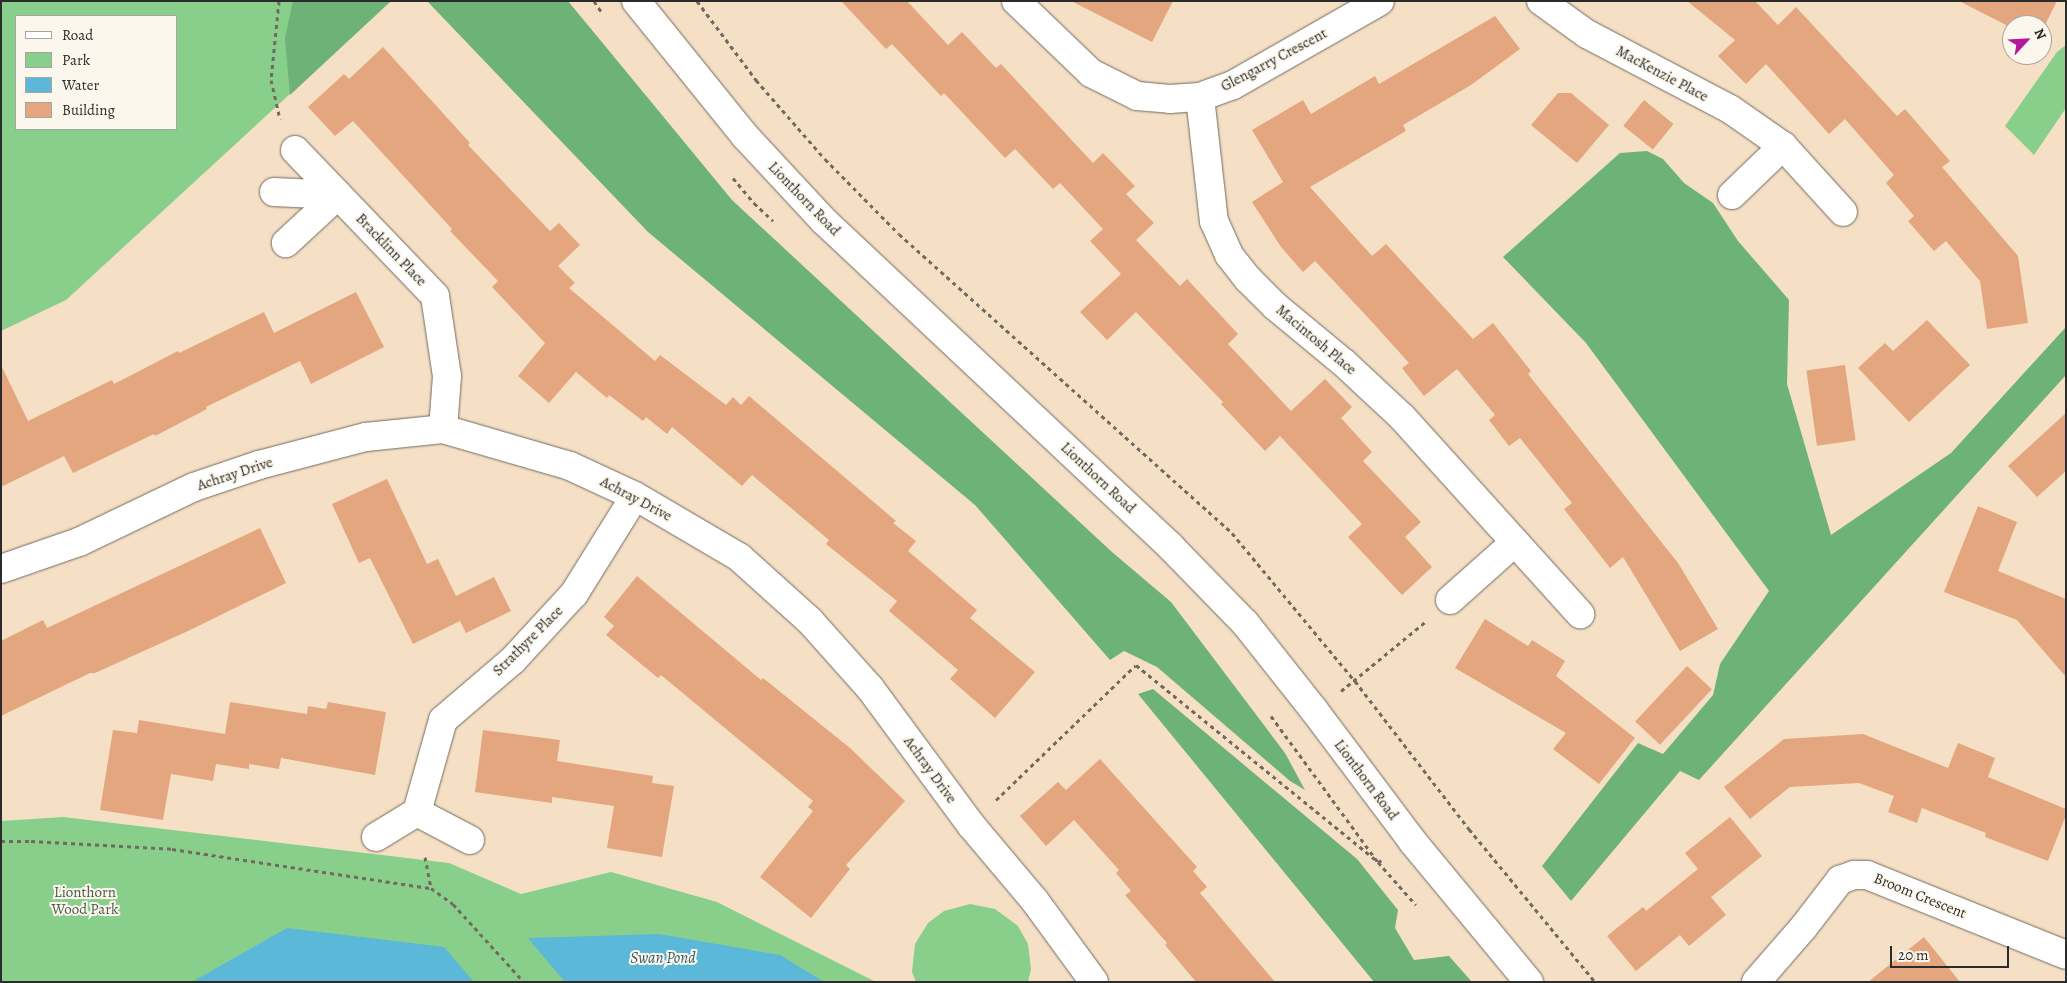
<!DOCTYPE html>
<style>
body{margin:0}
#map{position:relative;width:2067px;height:983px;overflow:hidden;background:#f5e0c5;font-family:Alegreya,serif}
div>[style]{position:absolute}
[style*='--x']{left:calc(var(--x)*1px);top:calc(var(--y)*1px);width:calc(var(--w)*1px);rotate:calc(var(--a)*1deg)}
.green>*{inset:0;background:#87cf8a}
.forest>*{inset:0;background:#6db276}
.water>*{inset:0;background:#5bb8d9}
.building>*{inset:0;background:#e4a67f;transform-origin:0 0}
.path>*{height:3px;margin-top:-1.5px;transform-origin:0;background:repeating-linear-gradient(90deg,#726a61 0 4px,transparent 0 8px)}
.roads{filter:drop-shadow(0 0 1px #726a61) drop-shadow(0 0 1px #726a61)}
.street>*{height:28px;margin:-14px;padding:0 14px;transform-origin:14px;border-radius:14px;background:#fff}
.secondary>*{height:28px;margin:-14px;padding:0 14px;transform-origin:14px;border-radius:14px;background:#fff}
span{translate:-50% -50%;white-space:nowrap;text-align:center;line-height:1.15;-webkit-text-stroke:4px #fbf7ec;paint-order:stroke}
.street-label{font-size:15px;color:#2b2b2b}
.park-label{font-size:15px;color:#475c48}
.water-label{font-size:16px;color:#3c5c68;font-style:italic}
.frame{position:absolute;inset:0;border:2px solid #2b2b2b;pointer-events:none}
.legend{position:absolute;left:15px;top:15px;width:162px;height:115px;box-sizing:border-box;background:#fbf7ec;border:1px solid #a8a59f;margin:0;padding:6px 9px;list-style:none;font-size:15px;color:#2b2b2b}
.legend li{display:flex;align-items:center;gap:10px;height:25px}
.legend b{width:25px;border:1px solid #a8a59f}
.north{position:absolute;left:2002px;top:15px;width:50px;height:50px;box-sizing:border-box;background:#fbf7ec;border:1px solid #a8a59f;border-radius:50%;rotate:65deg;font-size:14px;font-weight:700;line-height:20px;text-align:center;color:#2b2b2b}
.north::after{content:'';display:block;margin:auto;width:18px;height:22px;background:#b5179e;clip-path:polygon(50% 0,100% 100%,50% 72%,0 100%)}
.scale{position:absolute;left:1890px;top:946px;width:119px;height:22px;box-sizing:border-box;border:2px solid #2b2b2b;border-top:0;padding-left:6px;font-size:15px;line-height:18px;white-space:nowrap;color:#2b2b2b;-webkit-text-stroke:4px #fbf7ec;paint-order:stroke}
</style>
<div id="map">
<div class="green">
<div style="clip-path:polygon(evenodd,1px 1px,391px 1px,66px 300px,1px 331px,1px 1px,16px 16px,176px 16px,176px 129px,16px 129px,16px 16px)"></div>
<div style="clip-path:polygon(2066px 45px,2066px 108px,2034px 155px,2005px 126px,2057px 52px)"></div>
<div style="clip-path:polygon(63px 817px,449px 863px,521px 894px,611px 872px,717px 902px,876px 982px,1px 982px,1px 821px)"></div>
<div style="clip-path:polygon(970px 904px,995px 909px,1018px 926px,1028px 944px,1031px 969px,1028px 982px,916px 982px,912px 972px,915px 944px,928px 923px,944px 911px)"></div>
</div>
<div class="forest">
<div style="clip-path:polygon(293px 1px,391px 1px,290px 95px,285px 38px)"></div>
<div style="clip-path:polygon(427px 1px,568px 1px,732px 200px,1112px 552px,1171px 602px,1285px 753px,1305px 790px,1290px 781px,1157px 667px,1124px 651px,1110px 660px,975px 505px,648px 232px)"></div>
<div style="clip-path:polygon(1647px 151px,1663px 159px,1684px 183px,1713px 203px,1738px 241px,1789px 300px,1787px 384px,1831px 535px,1951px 453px,2066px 327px,2066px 375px,1699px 780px,1680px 771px,1571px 901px,1542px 866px,1638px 743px,1663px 754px,1713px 695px,1720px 664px,1769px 591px,1586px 343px,1503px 257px,1620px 153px)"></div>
<div style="clip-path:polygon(1153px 689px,1357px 859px,1398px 910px,1395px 928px,1414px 960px,1449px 956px,1472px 982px,1374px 982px,1138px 694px)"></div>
</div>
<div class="water">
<div style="clip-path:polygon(287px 928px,444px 947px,474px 982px,192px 982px)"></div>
<div style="clip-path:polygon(659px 934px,780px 955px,824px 982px,565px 982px,528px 938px)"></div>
</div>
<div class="building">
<div style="clip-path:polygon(841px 1px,907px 1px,948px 45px,962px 32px,996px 68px,1001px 64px,1093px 163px,1103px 153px,1135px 186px,1126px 194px,1154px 223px,1136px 240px,1180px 286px,1187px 279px,1238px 334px,1228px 344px,1291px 411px,1325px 379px,1352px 407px,1341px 418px,1372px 452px,1363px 461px,1421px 522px,1405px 537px,1432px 567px,1402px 595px,1348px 537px,1362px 524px,1280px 436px,1265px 451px,1221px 404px,1223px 402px,1136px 312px,1107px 340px,1080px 312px,1121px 274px,1090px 241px,1103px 229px,1060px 183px,1053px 189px,1015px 149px,1005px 158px,944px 93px,941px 96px,892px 44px,886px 49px)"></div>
<div style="clip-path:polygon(1071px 1px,1173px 1px,1152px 42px)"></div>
<div style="clip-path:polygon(1687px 1px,1755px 1px,1778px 25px,1796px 7px,1897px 116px,1905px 109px,1950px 161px,1942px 167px,2018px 256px,2028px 323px,1987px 329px,1980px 281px,1946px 241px,1934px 251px,1908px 221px,1914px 216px,1886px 183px,1894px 175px,1845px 119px,1829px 134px,1766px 64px,1746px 84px,1718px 56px,1735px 40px)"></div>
<div style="clip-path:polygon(1959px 1px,2057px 1px,2042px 31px,2042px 25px,2012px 25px,2012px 28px)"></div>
<div style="clip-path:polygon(1495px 16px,1520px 49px,1471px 85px,1403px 125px,1406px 131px,1310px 187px,1372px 256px,1386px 244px,1473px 339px,1493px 323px,1531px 371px,1528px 374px,1678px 563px,1718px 629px,1680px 651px,1623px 557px,1610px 568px,1564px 509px,1572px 503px,1520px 438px,1509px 446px,1489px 420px,1495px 415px,1457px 369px,1424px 396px,1402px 368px,1409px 363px,1373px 323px,1315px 261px,1303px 272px,1281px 247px,1252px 202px,1283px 182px,1252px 130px,1303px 100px,1311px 114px,1375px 76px,1379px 84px)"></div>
<div style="clip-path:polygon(383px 47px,470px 143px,468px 145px,550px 231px,559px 223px,580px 245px,558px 266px,575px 283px,569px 288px,655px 361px,660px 355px,726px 405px,733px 397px,741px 405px,749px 396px,896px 521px,893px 523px,916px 541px,908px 551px,977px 610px,970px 618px,1035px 672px,995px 718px,950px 679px,958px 670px,889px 611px,897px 601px,826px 544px,829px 540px,752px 475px,742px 486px,672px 427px,667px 434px,646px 417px,643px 421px,609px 395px,607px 398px,576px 372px,549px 403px,518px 376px,545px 343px,492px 287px,498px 281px,450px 231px,452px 229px,353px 121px,335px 136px,308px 107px,344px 74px,349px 79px)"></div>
<div style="clip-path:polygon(1558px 93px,1571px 93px,1609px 125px,1577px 163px,1531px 125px)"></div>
<div style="left:1644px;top:100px;width:38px;height:33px;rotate:39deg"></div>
<div style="clip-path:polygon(356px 292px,384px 347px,311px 384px,300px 361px,206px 407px,207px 409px,155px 436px,154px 434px,73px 473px,64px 456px,1px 487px,1px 365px,28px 421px,112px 380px,114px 384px,178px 351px,179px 353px,264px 312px,274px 333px)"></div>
<div style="clip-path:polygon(1927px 320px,1970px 365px,1909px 422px,1858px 368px,1885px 343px,1893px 351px)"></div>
<div style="left:1845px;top:365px;width:76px;height:39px;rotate:82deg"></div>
<div style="clip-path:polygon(2066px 413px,2066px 471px,2037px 497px,2008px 466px)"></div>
<div style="clip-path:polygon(387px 479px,427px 564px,438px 559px,456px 596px,494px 577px,511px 611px,466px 633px,460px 621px,413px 644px,370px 558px,359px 563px,332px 504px)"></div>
<div style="clip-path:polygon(1978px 506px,2017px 522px,1998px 571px,2066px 599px,2066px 677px,2017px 620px,1944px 592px)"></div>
<div style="clip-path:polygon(260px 528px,286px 583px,188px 631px,95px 673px,90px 673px,1px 716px,1px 641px,43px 620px,47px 628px)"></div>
<div style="clip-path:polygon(637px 576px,761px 680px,763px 678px,850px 748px,905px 801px,846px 865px,850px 869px,811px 918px,760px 877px,813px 811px,808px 807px,813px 801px,661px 675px,658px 678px,606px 635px,614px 626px,604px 617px)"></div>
<div style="clip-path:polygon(1485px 619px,1528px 646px,1532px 640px,1565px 661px,1556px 676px,1635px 738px,1599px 784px,1553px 749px,1566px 733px,1455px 668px)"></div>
<div style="left:1687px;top:666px;width:34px;height:76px;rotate:43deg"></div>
<div style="clip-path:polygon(230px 702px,307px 714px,308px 706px,326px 709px,328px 702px,386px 712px,375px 775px,281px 758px,279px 769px,249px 764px,249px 769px,216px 764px,213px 781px,171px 774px,163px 820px,100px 810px,113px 730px,137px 733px,139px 720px,225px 734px)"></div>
<div style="clip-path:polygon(483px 730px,560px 740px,557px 761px,653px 776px,652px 783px,674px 786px,662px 857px,607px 848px,614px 806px,552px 797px,552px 803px,475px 792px)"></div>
<div style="clip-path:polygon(1863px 734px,1948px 768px,1958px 743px,1995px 758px,1988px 777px,2066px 809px,2066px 815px,2048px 861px,1985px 837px,1986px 833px,1922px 808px,1917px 823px,1888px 812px,1894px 796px,1859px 783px,1790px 787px,1750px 819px,1724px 787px,1784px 739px)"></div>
<div style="clip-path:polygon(1100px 759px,1197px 867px,1193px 871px,1207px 887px,1200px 893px,1275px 982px,1196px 982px,1165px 945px,1167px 943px,1125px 895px,1131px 891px,1116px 873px,1119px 870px,1074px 820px,1046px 846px,1020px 816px,1058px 782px,1066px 790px)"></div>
<div style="clip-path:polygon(1730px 817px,1762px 856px,1711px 897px,1726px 915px,1689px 946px,1680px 935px,1636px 971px,1607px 936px,1643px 907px,1646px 911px,1698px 869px,1685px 853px)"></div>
<div style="clip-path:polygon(1924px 937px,1960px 982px,1868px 982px)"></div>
</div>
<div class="path">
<div style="--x:279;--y:1;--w:79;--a:95.8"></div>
<div style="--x:271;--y:80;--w:40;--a:77"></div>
<div style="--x:594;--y:1;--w:14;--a:56"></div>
<div style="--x:697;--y:1;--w:99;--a:53.2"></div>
<div style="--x:756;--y:80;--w:105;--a:48.9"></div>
<div style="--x:825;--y:159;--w:105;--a:45.4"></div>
<div style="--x:899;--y:234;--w:448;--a:41.9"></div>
<div style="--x:1232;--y:533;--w:192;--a:50.3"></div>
<div style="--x:1355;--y:681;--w:187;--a:52.4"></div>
<div style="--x:1469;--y:829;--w:198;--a:50.5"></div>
<div style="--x:733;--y:178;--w:33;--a:50"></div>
<div style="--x:754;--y:203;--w:26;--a:43"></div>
<div style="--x:1341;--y:691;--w:109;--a:-39.4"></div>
<div style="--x:1271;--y:716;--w:181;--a:53.8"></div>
<div style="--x:1378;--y:862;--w:57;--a:48.5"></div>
<div style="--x:996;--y:800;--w:194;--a:-44"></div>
<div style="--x:1136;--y:665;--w:312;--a:39.1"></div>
<div style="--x:1378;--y:862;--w:7;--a:-27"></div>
<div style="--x:1;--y:841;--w:30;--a:0"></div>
<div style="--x:31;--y:841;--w:141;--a:3.2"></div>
<div style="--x:172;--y:849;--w:262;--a:8.6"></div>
<div style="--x:431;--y:888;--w:27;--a:36"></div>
<div style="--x:453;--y:904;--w:105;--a:47.7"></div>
<div style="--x:425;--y:857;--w:32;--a:79"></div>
</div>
<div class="roads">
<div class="street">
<div style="--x:1016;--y:1;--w:104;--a:43.8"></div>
<div style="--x:1091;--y:73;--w:51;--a:26.6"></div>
<div style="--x:1137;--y:96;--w:33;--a:5"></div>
<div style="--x:1170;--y:99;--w:30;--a:-4"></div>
<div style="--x:1200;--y:97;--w:35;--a:-20"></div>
<div style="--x:1233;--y:85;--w:169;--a:-29.7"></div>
<div style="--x:1541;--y:1;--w:57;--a:35.7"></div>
<div style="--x:1587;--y:34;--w:161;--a:27.7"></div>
<div style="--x:1730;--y:109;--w:65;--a:34.9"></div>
<div style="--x:1783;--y:146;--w:89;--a:47.7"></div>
<div style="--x:1200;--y:97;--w:125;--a:83.6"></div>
<div style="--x:1214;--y:221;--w:37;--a:66"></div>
<div style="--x:1229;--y:255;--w:31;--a:52"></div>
<div style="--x:1248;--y:279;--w:38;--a:45"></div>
<div style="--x:1275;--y:306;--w:89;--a:39.6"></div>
<div style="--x:1344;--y:363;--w:79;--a:43"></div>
<div style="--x:1402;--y:417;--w:266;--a:47.9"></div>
<div style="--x:295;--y:150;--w:202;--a:46.2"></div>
<div style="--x:435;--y:296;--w:81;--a:81.5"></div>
<div style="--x:447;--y:376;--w:53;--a:94.3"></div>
<div style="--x:274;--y:192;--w:64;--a:2.7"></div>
<div style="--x:338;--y:195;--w:71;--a:137.3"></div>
<div style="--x:1732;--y:195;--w:71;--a:-43.9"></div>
<div style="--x:1;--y:569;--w:83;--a:-19.1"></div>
<div style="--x:79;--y:542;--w:127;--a:-25.6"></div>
<div style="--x:194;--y:487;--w:69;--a:-18.7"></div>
<div style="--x:259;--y:465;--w:111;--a:-14.7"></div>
<div style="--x:366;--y:437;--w:77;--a:-5.9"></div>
<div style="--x:443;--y:429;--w:132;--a:16.2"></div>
<div style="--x:570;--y:466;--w:72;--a:24.8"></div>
<div style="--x:635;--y:496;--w:121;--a:30.4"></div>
<div style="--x:739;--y:557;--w:96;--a:42"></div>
<div style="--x:810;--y:621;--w:90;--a:48.2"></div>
<div style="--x:870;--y:688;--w:170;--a:53.6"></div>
<div style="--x:971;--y:825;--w:99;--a:49.9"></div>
<div style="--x:1035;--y:901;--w:100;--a:53.9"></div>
<div style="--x:1450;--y:600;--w:87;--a:-41.7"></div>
<div style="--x:376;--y:837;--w:48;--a:-31.4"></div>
<div style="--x:470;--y:840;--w:60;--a:-152.2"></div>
<div style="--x:417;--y:812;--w:96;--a:-74.2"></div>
<div style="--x:443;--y:720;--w:92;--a:-40.6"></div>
<div style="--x:513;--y:660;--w:90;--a:-47.3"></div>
<div style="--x:574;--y:594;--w:115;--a:-58.1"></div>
<div style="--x:1756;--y:982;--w:72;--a:-49"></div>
<div style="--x:1803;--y:928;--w:61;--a:-52.4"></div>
<div style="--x:1840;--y:880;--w:15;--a:-20"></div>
<div style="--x:1854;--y:875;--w:13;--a:0"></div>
<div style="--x:1867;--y:875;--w:214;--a:21.9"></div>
</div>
<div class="secondary">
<div style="--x:636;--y:1;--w:174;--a:51.1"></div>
<div style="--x:745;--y:136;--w:116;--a:47.1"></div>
<div style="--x:824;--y:221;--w:475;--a:43.2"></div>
<div style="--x:1170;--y:546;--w:107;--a:45.8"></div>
<div style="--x:1245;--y:623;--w:111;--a:51.6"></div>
<div style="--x:1314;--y:710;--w:165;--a:53.1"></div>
<div style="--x:1413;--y:842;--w:182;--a:50.4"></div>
</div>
</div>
<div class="street-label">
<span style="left:1274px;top:60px;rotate:-28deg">Glengarry Crescent</span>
<span style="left:1662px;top:74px;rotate:28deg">MacKenzie Place</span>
<span style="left:804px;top:199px;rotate:46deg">Lionthorn Road</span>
<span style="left:391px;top:250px;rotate:46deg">Bracklinn Place</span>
<span style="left:1316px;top:340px;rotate:40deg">Macintosh Place</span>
<span style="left:235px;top:474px;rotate:-18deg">Achray Drive</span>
<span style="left:1098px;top:478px;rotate:43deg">Lionthorn Road</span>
<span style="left:636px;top:499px;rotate:28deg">Achray Drive</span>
<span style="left:528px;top:641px;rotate:-45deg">Strathyre Place</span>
<span style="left:930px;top:770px;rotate:54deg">Achray Drive</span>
<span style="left:1366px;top:780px;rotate:53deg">Lionthorn Road</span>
<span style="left:1920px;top:896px;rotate:22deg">Broom Crescent</span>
</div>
<div class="park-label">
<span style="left:85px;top:901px">Lionthorn<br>Wood Park</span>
</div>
<div class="water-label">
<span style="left:663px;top:958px">Swan Pond</span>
</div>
<div class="frame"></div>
<ul class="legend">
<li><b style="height:6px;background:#fff"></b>Road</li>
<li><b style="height:14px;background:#87cf8a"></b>Park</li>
<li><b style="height:14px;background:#5bb8d9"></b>Water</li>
<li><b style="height:14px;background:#e4a67f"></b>Building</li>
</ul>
<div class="north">N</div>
<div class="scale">20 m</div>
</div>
